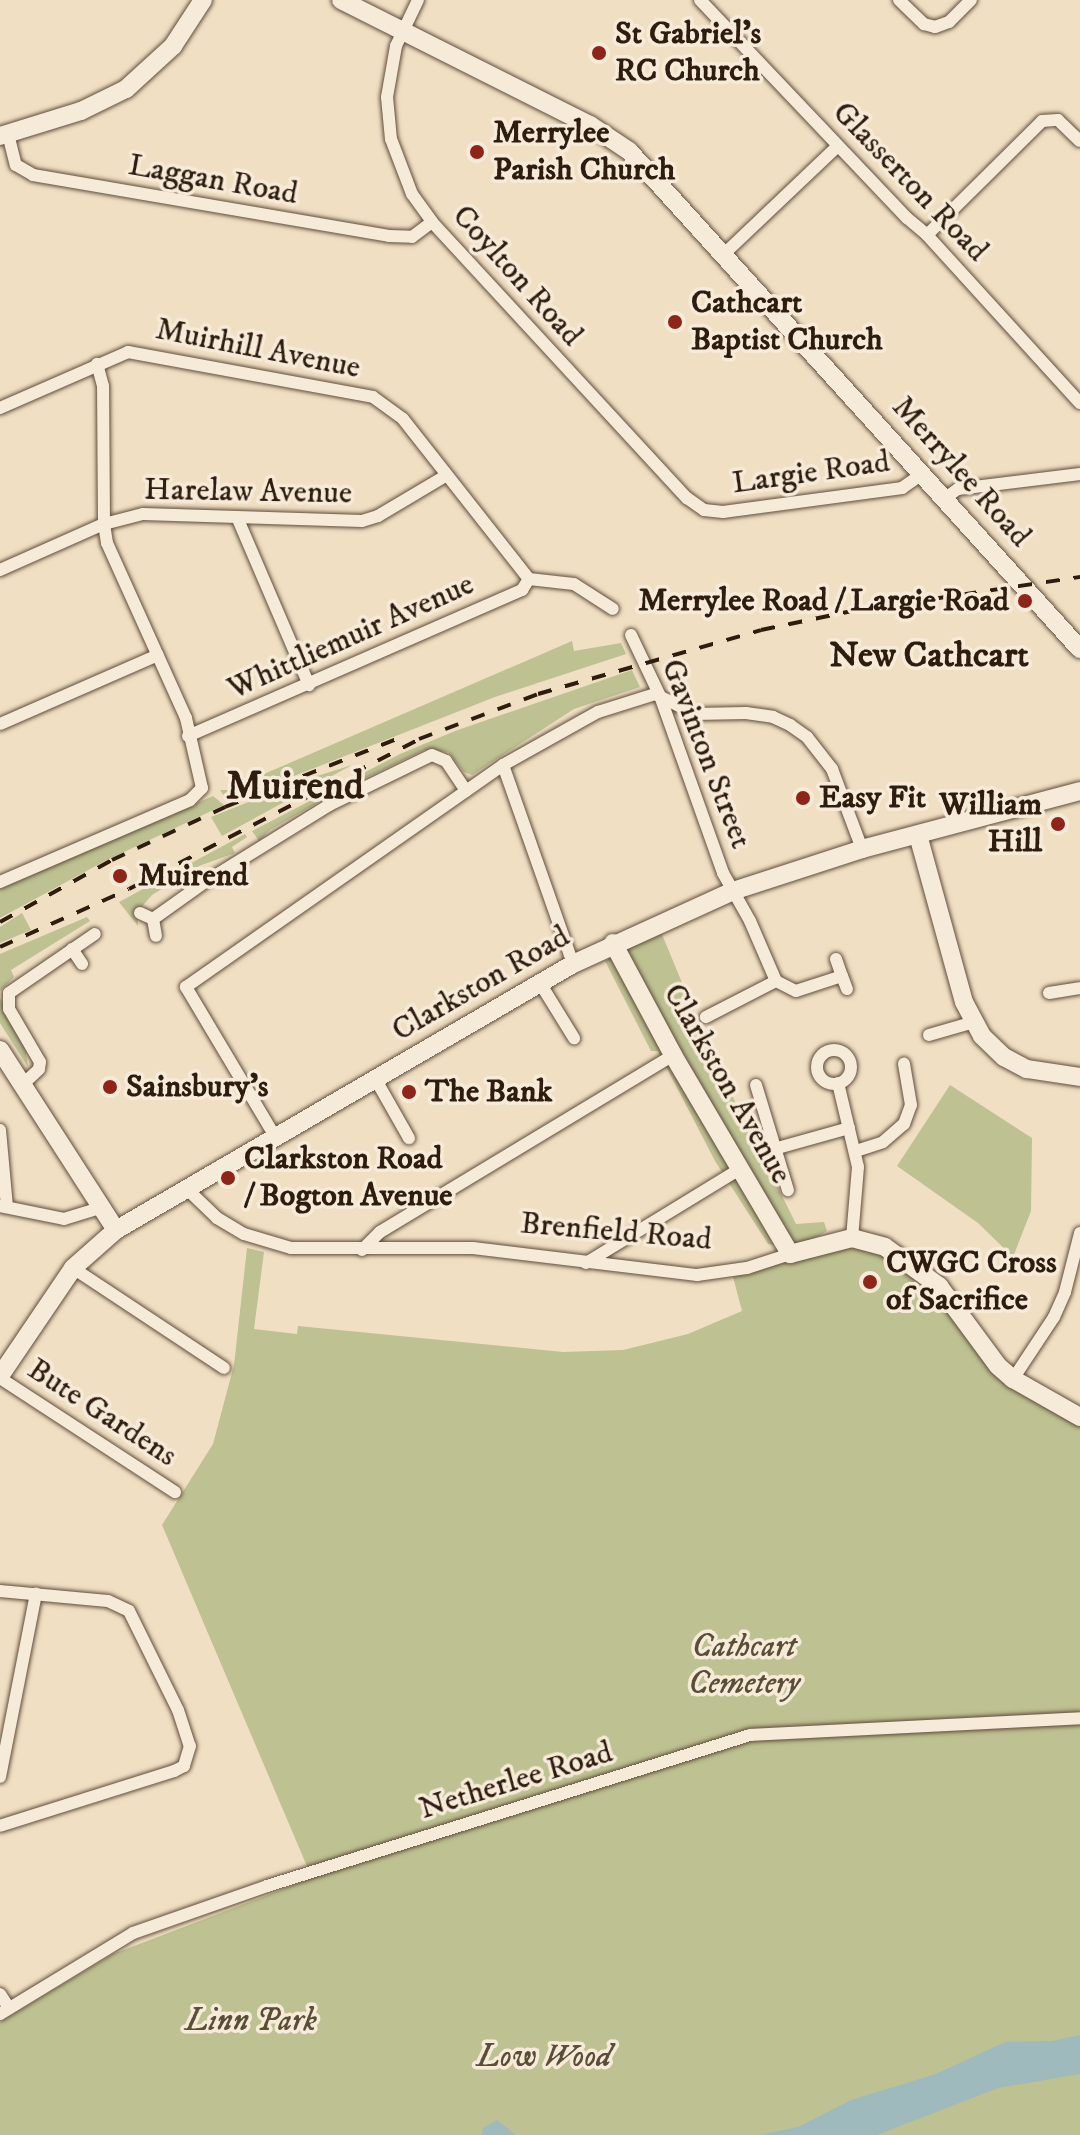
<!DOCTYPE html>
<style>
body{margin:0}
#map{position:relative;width:1080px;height:2135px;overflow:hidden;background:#f1dfc3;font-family:"IM FELL DW Pica",serif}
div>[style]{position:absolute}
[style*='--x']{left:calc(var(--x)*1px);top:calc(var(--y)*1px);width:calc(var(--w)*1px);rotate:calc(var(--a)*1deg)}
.green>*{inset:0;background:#bec191}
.water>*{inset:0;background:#9ebabc}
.roads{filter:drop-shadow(0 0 2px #5f4d3c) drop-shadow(0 0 2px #5f4d3c)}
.street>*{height:12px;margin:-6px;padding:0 6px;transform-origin:6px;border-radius:6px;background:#f6ead8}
.street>.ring{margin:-6px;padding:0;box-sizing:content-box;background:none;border:12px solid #f6ead8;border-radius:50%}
.secondary>*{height:18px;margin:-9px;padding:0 9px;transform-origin:9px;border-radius:9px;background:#f6ead8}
.rail>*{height:4px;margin-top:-2px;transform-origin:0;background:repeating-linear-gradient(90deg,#2e1c0f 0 14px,transparent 0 28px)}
.dots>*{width:22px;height:22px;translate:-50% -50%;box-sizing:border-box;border:4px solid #f6ead8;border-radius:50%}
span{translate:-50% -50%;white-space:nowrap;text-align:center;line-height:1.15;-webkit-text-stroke:7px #f6ead8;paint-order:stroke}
.poi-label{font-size:32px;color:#2e1c0f;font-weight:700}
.left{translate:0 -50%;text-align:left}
.right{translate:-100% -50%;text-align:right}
.street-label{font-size:32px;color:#2e1c0f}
.park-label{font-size:32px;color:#594e36;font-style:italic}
.quarter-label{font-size:36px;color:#2e1c0f;font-weight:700}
.district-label{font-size:40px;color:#2e1c0f;font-weight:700}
</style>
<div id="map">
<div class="green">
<div style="clip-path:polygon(572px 641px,574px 651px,621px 643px,626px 654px,495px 697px,228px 802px,220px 790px,227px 790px)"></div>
<div style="clip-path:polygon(632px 670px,640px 687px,574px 709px,472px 775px,464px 772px,448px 752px,424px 750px,338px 791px,270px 830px,259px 841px,252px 831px,400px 754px,455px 731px)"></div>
<div style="clip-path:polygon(352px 765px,222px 836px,211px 817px,301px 781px)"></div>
<div style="clip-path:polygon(213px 796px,224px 805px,105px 861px,0 918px,0 889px)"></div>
<div style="clip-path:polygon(245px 834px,247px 837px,232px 847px,235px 853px,199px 866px,152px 895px,138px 911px,138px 926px,119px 902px)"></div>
<div style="clip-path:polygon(22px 913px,31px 930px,0 943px,0 927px)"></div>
<div style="clip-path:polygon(87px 917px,90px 921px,11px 970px,14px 977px,0 991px,0 954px)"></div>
<div style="clip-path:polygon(661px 932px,712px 1055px,796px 1224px,824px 1222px,827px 1231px,798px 1248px,768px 1244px,715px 1161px,658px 1051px,651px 1051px,605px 961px)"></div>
<div style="clip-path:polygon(0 998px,24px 1040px,28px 1067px,0 1023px)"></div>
<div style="clip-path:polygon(950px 1085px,1032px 1138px,1031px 1211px,1013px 1257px,978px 1223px,897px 1166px)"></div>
<div style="clip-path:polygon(865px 1247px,889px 1257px,939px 1298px,983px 1360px,1080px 1425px,1080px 2135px,0 2135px,0 2022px,113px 1954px,312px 1878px,162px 1525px,213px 1444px,234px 1365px,247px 1248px,264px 1252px,254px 1329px,297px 1334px,298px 1326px,563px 1352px,623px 1350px,688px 1334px,742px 1311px,733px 1277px,830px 1249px)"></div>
</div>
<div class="water">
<div style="clip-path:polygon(1080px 2035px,1080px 2074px,998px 2088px,877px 2135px,759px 2135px,798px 2127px,851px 2100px,936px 2074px,1005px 2042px,1052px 2041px)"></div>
<div style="clip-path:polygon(497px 2120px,516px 2135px,482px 2135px,483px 2128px)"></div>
</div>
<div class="roads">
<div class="street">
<div style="--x:418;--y:0;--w:51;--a:115.6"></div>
<div style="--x:396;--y:46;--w:52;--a:100"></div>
<div style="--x:387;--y:97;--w:42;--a:84.6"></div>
<div style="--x:391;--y:139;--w:59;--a:69.1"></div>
<div style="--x:412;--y:194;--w:34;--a:54"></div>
<div style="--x:432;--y:222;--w:376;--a:47.3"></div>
<div style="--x:687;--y:498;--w:21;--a:35"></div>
<div style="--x:704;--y:510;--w:19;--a:6"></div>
<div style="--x:723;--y:512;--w:181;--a:-7.6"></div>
<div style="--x:902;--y:488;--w:24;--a:-35"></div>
<div style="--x:700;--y:0;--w:301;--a:46.5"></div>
<div style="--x:907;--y:218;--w:26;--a:40"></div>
<div style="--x:927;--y:235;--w:227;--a:47.7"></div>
<div style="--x:899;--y:0;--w:35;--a:44"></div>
<div style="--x:924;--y:24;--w:11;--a:15"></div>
<div style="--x:935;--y:27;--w:15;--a:-20"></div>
<div style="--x:949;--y:22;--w:31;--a:-45"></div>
<div style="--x:8;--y:134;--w:32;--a:76"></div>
<div style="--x:16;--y:165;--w:20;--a:30"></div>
<div style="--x:33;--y:175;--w:361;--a:9.7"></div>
<div style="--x:389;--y:236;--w:23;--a:2"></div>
<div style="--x:412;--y:237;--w:25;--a:-37"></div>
<div style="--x:927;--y:235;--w:162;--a:-44.7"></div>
<div style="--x:1042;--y:121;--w:16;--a:-4"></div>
<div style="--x:1058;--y:120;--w:30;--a:44"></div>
<div style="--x:724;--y:254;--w:157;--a:-43.5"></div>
<div style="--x:0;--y:408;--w:140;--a:-23.6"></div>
<div style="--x:128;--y:352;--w:249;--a:10.4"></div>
<div style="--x:373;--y:397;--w:37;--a:36"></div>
<div style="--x:403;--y:419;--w:204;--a:51.8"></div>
<div style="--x:944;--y:499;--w:17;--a:-36"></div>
<div style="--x:958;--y:489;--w:123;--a:-7"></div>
<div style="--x:237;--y:517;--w:183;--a:66.8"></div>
<div style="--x:0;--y:570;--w:114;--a:-23.9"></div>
<div style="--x:104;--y:524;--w:40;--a:-14.4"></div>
<div style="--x:143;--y:514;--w:219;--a:1.8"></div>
<div style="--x:362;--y:521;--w:17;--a:-17"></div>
<div style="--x:378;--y:516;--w:80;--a:-30.7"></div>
<div style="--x:529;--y:579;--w:45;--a:6.3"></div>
<div style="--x:574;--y:584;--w:46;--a:32.7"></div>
<div style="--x:631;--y:635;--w:68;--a:64.6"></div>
<div style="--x:660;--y:696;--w:188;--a:70.4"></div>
<div style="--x:723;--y:873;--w:55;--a:60.6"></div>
<div style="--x:750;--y:921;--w:65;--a:66.6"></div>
<div style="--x:776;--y:981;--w:79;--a:152.8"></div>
<div style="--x:0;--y:724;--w:172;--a:-23.6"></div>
<div style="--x:188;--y:736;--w:365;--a:-23.6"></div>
<div style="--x:522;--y:590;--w:13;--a:-58"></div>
<div style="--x:503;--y:765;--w:211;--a:70.6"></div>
<div style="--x:0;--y:882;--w:207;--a:-23.3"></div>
<div style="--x:190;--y:800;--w:17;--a:-45"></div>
<div style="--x:202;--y:788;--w:72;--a:-102.9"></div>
<div style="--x:186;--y:718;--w:192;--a:-114.3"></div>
<div style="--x:107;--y:543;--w:19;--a:-99"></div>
<div style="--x:104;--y:524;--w:138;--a:-90.4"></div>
<div style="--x:103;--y:386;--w:23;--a:-105"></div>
<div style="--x:140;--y:913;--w:14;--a:25"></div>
<div style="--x:153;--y:919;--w:17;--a:80"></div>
<div style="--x:153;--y:919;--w:64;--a:-35.4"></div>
<div style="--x:205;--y:882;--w:146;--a:-31.8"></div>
<div style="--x:329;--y:805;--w:114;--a:-25.9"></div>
<div style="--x:432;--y:755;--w:15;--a:23"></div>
<div style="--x:446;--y:761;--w:36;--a:56"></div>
<div style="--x:72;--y:949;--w:18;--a:56"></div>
<div style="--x:836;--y:959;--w:18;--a:71"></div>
<div style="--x:776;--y:981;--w:22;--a:27"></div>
<div style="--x:796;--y:991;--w:48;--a:-18.1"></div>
<div style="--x:842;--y:976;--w:14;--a:69"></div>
<div style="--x:540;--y:983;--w:65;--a:58.3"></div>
<div style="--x:1049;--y:993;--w:31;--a:-9"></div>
<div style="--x:929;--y:1035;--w:47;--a:-16.1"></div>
<div class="ring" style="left:817px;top:1050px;width:22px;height:22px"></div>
<div style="--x:376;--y:1080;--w:67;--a:60.4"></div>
<div style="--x:838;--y:1083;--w:86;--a:76.6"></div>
<div style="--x:858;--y:1167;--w:71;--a:94.8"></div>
<div style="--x:22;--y:1085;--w:23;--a:-43"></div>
<div style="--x:39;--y:1069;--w:7;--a:-82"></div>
<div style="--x:40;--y:1062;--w:61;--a:-120.3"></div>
<div style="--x:9;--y:1009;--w:16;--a:-90"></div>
<div style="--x:9;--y:993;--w:104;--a:-34.5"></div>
<div style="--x:756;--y:1085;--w:110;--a:73.1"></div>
<div style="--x:0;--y:1130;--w:77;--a:84.8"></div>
<div style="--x:276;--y:1138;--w:176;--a:-120.8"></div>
<div style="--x:186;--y:987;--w:387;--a:-35"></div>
<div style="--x:503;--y:765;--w:109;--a:-29.2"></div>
<div style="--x:598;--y:712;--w:60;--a:-17.5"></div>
<div style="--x:655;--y:694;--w:45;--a:26.6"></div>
<div style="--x:695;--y:714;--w:51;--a:-1.1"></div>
<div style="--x:746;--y:713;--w:27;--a:8"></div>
<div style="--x:773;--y:717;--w:19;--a:25"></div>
<div style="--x:790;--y:725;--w:21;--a:35"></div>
<div style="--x:807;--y:737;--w:41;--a:52"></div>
<div style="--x:832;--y:769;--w:85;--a:69.4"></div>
<div style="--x:774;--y:1149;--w:78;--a:-15.6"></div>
<div style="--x:856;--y:1151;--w:28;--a:-18"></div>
<div style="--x:883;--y:1142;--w:28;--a:-41"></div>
<div style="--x:904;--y:1124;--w:20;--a:-70"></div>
<div style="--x:911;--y:1105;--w:42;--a:-99.7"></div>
<div style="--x:187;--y:1189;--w:42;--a:44"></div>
<div style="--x:217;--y:1218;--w:31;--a:31"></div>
<div style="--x:244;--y:1234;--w:49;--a:16.6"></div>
<div style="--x:291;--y:1248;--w:182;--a:0"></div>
<div style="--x:473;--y:1248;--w:226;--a:6.9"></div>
<div style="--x:697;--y:1275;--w:50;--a:-8"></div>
<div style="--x:747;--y:1268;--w:45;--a:-18"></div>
<div style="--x:0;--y:1206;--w:65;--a:11.5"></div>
<div style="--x:64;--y:1219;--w:39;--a:-17"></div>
<div style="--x:362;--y:1250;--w:25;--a:-45"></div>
<div style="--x:380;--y:1232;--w:342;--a:-31.1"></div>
<div style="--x:586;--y:1263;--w:180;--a:-31.4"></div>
<div style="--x:73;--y:1268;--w:181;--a:33.5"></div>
<div style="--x:0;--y:1378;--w:209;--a:33.1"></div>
<div style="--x:1013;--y:1379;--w:74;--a:-56.5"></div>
<div style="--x:1054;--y:1317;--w:27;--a:-66"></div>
<div style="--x:1065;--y:1292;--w:61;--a:-75.7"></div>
<div style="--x:0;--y:1591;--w:108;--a:5.3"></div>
<div style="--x:108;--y:1601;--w:23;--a:25"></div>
<div style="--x:129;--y:1611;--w:110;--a:63.7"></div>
<div style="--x:178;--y:1710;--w:38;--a:72"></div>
<div style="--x:190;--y:1746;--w:21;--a:107"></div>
<div style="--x:184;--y:1766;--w:11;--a:153"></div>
<div style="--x:174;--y:1771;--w:182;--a:162.5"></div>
<div style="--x:0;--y:1777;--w:187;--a:-78.9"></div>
<div style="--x:0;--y:1994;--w:17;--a:57"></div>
<div style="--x:0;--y:2014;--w:156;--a:-31.3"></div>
<div style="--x:133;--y:1933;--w:142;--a:-19.3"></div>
<div style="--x:267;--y:1886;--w:506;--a:-17.36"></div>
<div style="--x:750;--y:1735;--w:330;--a:-2.9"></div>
</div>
<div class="secondary">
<div style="--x:341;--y:0;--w:279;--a:26.7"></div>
<div style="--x:590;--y:125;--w:47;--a:33.7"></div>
<div style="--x:629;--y:151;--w:672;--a:47.84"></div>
<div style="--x:0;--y:136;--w:85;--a:-17.2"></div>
<div style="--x:81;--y:111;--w:50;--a:-26.1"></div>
<div style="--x:126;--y:89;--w:64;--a:-42.5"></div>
<div style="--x:173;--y:46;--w:55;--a:-56.9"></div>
<div style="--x:918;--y:835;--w:173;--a:74.6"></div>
<div style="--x:964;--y:1002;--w:38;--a:62"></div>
<div style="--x:982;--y:1036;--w:30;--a:44"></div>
<div style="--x:1004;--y:1057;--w:26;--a:28"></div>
<div style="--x:1027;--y:1069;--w:54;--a:8.6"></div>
<div style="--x:613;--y:943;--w:127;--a:61.8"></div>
<div style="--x:673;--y:1055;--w:231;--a:59.5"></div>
<div style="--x:790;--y:1254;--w:64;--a:-14.5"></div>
<div style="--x:852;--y:1238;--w:34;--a:15"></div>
<div style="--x:885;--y:1247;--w:67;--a:35.8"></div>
<div style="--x:939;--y:1286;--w:99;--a:53.6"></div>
<div style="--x:998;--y:1366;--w:20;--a:41"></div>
<div style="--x:1013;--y:1379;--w:77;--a:29.6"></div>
<div style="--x:0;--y:1050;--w:214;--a:57.2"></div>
<div style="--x:0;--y:1376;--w:130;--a:-55.9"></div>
<div style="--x:73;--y:1268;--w:57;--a:-41.5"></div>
<div style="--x:116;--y:1230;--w:529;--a:-30.2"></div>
<div style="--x:573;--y:964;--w:176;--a:-24.5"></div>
<div style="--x:733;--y:891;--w:136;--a:-18"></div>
<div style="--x:862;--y:849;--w:226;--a:-14.9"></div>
</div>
</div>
<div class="rail">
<div style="--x:0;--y:922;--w:128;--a:-29"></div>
<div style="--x:112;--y:860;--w:125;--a:-25.1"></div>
<div style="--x:225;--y:807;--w:187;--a:-21.6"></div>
<div style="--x:0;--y:947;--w:141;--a:-24.2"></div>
<div style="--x:129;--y:889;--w:326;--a:-27.3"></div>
<div style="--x:419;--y:739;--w:127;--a:-20.7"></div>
<div style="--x:538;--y:694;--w:232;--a:-16"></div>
<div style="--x:761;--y:630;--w:93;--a:-11.8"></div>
<div style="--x:852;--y:611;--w:231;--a:-8.5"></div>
</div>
<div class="dots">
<div style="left:599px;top:53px;background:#8f2418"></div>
<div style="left:477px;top:152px;background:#8f2418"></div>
<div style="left:675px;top:322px;background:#8f2418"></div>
<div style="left:1025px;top:601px;background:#8f2418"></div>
<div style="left:803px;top:798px;background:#8f2418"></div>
<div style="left:1058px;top:824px;background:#8f2418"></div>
<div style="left:120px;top:876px;background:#8f2418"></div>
<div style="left:110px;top:1087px;background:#8f2418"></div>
<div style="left:409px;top:1092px;background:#8f2418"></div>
<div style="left:228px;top:1178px;background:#8f2418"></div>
<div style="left:870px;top:1282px;background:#8f2418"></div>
</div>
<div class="poi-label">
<span class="left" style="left:615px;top:53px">St Gabriel's<br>RC Church</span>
<span class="left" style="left:493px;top:152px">Merrylee<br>Parish Church</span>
<span class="left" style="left:691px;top:322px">Cathcart<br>Baptist Church</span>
<span class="right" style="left:1009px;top:601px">Merrylee Road / Largie Road</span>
<span class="left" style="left:819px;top:798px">Easy Fit</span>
<span class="right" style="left:1042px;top:824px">William<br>Hill</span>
<span class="left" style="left:138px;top:876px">Muirend</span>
<span class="left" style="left:126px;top:1087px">Sainsbury's</span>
<span class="left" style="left:425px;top:1092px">The Bank</span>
<span class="left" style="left:244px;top:1178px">Clarkston Road<br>/ Bogton Avenue</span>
<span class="left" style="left:886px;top:1282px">CWGC Cross<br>of Sacrifice</span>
</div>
<div class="street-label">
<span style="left:213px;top:180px;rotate:10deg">Laggan Road</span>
<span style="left:910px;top:182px;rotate:46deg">Glasserton Road</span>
<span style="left:517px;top:276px;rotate:48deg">Coylton Road</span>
<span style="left:258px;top:349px;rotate:11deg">Muirhill Avenue</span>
<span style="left:961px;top:472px;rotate:48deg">Merrylee Road</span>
<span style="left:811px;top:473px;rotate:-8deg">Largie Road</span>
<span style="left:248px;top:492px;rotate:1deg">Harelaw Avenue</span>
<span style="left:351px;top:637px;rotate:-24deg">Whittliemuir Avenue</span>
<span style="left:706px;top:754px;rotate:69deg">Gavinton Street</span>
<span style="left:481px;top:984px;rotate:-30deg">Clarkston Road</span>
<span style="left:727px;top:1084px;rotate:60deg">Clarkston Avenue</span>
<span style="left:616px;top:1232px;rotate:5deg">Brenfield Road</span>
<span style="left:102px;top:1413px;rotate:33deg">Bute Gardens</span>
<span style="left:516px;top:1781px;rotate:-17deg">Netherlee Road</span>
</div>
<div class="park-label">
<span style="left:744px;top:1666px">Cathcart<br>Cemetery</span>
<span style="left:251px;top:2021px">Linn Park</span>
<span style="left:544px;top:2057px">Low Wood</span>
</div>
<div class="quarter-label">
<span style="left:929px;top:656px">New Cathcart</span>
</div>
<div class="district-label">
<span style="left:295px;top:787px">Muirend</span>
</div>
</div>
